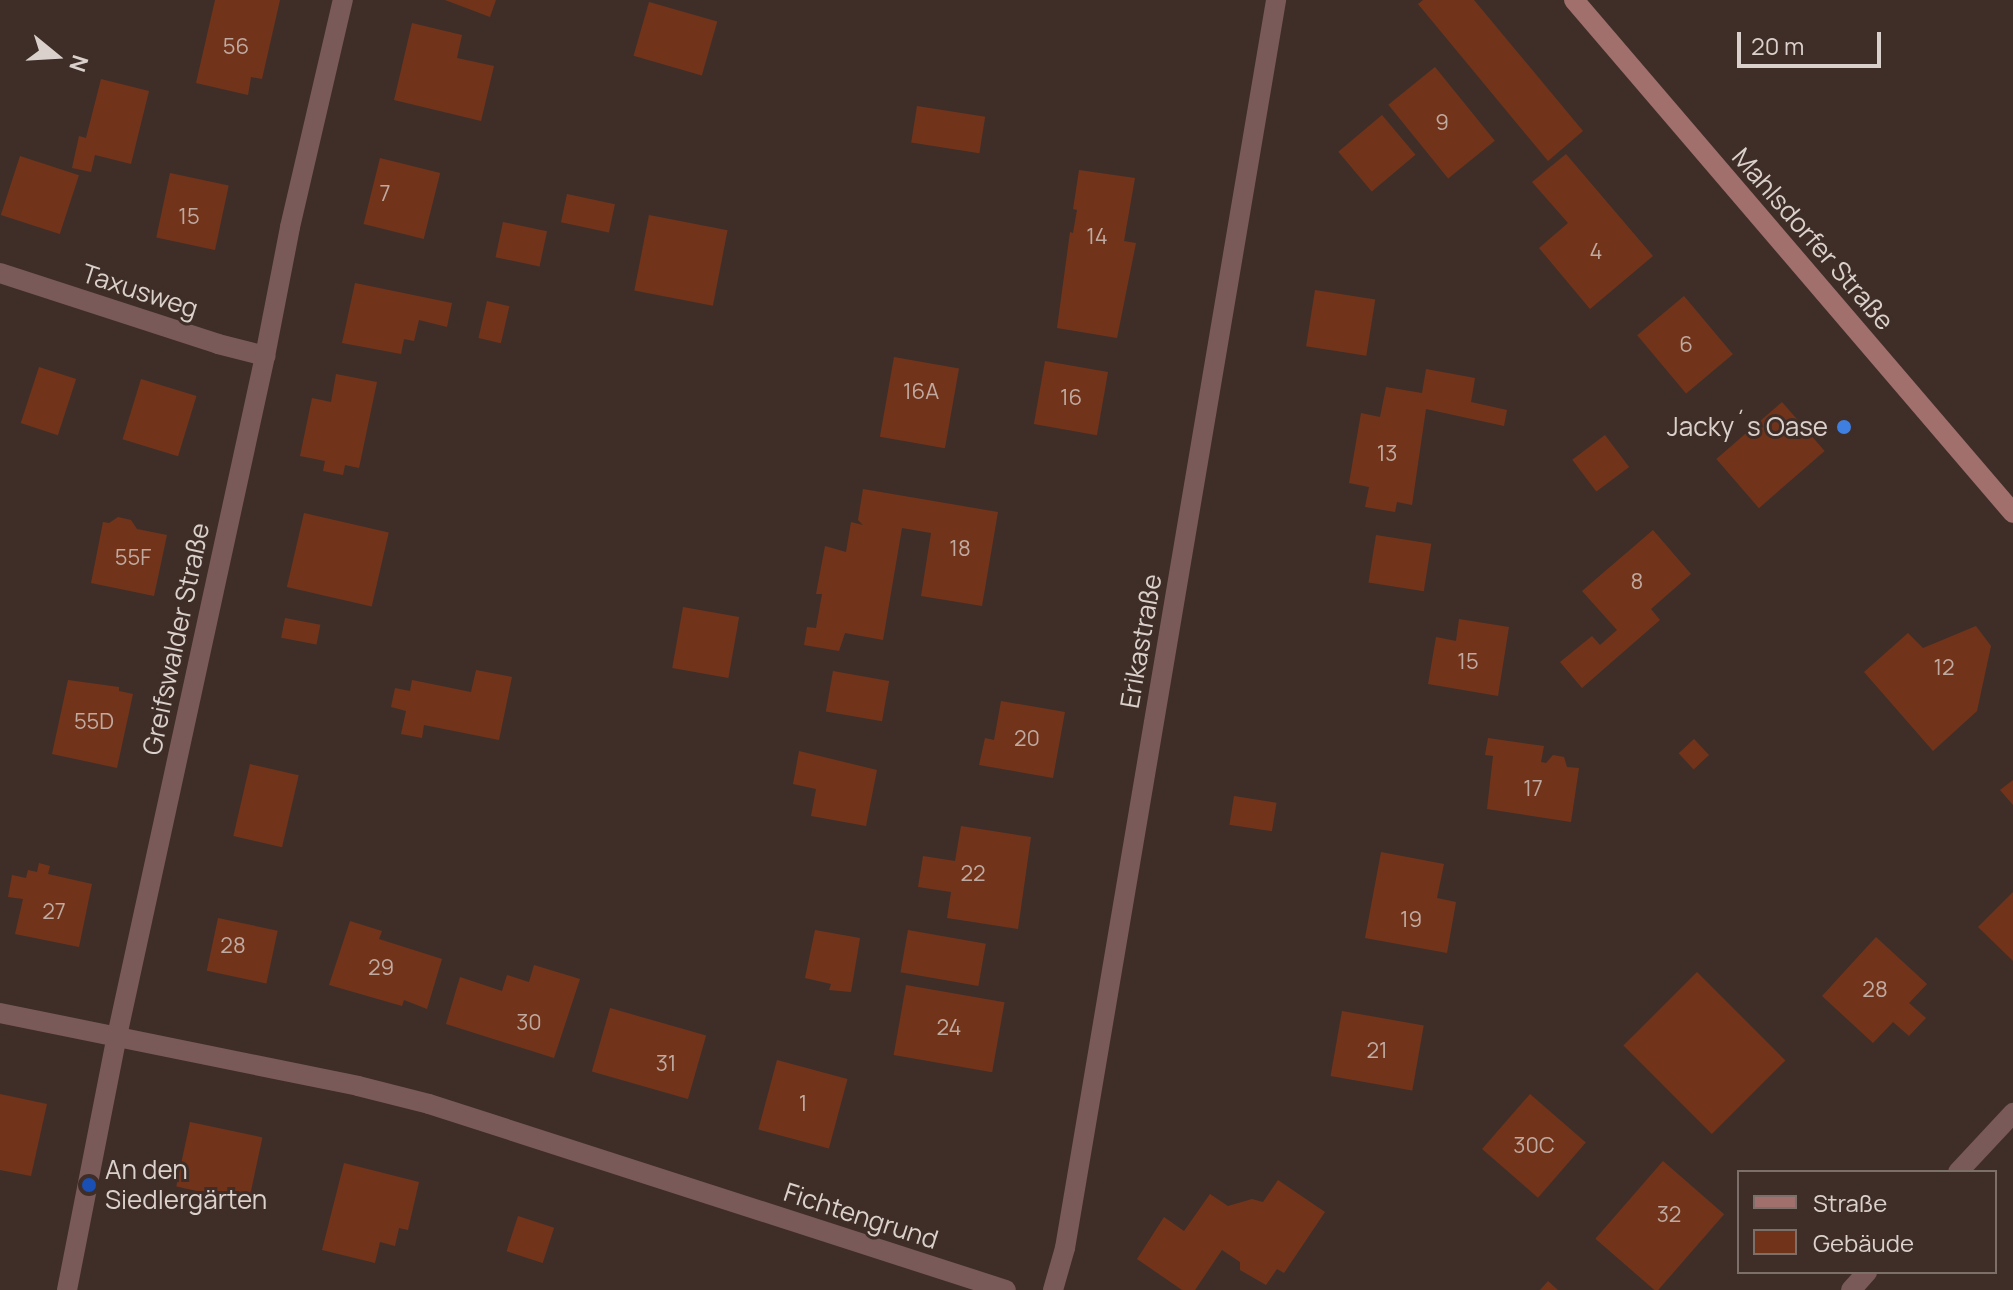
<!DOCTYPE html>
<meta charset="utf-8">
<style>
body{margin:0}
#map{position:relative;width:2013px;height:1290px;overflow:hidden;background:#3f2e28;font-family:Manrope,sans-serif}
div>[style]{position:absolute}
[style*='--x']{left:calc(var(--x)*1px);top:calc(var(--y)*1px);width:calc(var(--w)*1px);rotate:calc(var(--a)*1deg)}
.building>*{inset:0;background:#71341b;transform-origin:0 0}
.minor>*{height:20px;margin:-10px;padding:0 10px;transform-origin:10px;border-radius:10px;background:#7a5a58}
.secondary>*{height:20px;margin:-10px;padding:0 10px;transform-origin:10px;border-radius:10px;background:#a16f6c}
.dots>*{width:22px;height:22px;translate:-50% -50%;box-sizing:border-box;border:4px solid #3f2e28;border-radius:50%}
span{translate:-50% -50%;white-space:nowrap;text-align:center;line-height:1.15;-webkit-text-stroke:6px #3f2e28;paint-order:stroke}
.number-label{font-size:22px;color:#c0aaa0}
.number-label span{-webkit-text-stroke-width:0}
.street-label{font-size:26px;color:#dbd1cc}
.poi-label{font-size:26px;color:#dbd1cc}
.right{translate:-100% -50%;text-align:right}
.left{translate:0 -50%;text-align:left}
.legend{position:absolute;left:1737px;top:1170px;width:260px;height:104px;box-sizing:border-box;background:#3f2e28;border:2px solid #7d6f6a;margin:0;padding:10px 14px;list-style:none;font-size:24px;color:#dbd1cc}
.legend li{display:flex;align-items:center;gap:16px;height:40px}
.legend b{width:40px;border:2px solid #7d6f6a}
.north{position:absolute;left:16px;top:16px;width:80px;height:80px;-webkit-text-stroke:6px #3f2e28;paint-order:stroke;rotate:108deg;font-size:22px;font-weight:700;line-height:32px;text-align:center;color:#dbd1cc}
.north::after{content:'';display:block;margin:auto;width:28px;height:36px;background:#dbd1cc;clip-path:polygon(50% 0,100% 100%,50% 72%,0 100%)}
.scale{position:absolute;left:1737px;top:32px;width:144px;height:36px;box-sizing:border-box;border:4px solid #dbd1cc;border-top:0;padding-left:10px;font-size:24px;line-height:28px;white-space:nowrap;color:#dbd1cc;-webkit-text-stroke:6px #3f2e28;paint-order:stroke}
</style>
<div id="map">
<div class="building">
<div style="clip-path:polygon(215px 0,280px 0,262px 79px,251px 77px,248px 95px,196px 83px)"></div>
<div style="clip-path:polygon(445px 0,496px 0,490px 17px)"></div>
<div style="clip-path:polygon(1423px 0,1474px 0,1583px 131px,1548px 161px,1418px 4px)"></div>
<div style="left:649px;top:2px;width:71px;height:56px;rotate:16deg"></div>
<div style="clip-path:polygon(412px 23px,462px 35px,457px 58px,494px 66px,481px 121px,394px 100px)"></div>
<div style="left:1435px;top:67px;width:95px;height:60px;rotate:51deg"></div>
<div style="clip-path:polygon(101px 79px,149px 91px,131px 164px,95px 155px,91px 172px,72px 168px,79px 136px,86px 138px)"></div>
<div style="left:917px;top:106px;width:69px;height:37px;rotate:9deg"></div>
<div style="left:1382px;top:115px;width:52px;height:57px;rotate:50deg"></div>
<div style="clip-path:polygon(1566px 154px,1653px 256px,1590px 309px,1539px 248px,1568px 223px,1532px 182px)"></div>
<div style="left:20px;top:156px;width:62px;height:62px;rotate:18deg"></div>
<div style="left:380px;top:158px;width:62px;height:68px;rotate:14deg"></div>
<div style="clip-path:polygon(1079px 170px,1135px 178px,1124px 241px,1136px 243px,1117px 338px,1057px 328px,1070px 232px,1073px 233px,1077px 210px,1073px 209px)"></div>
<div style="left:170px;top:173px;width:60px;height:66px;rotate:12deg"></div>
<div style="left:567px;top:194px;width:49px;height:29px;rotate:12deg"></div>
<div style="left:649px;top:215px;width:80px;height:77px;rotate:11deg"></div>
<div style="left:503px;top:222px;width:45px;height:36px;rotate:12deg"></div>
<div style="clip-path:polygon(355px 283px,452px 303px,447px 327px,419px 320px,414px 341px,404px 339px,401px 354px,342px 343px)"></div>
<div style="left:1315px;top:290px;width:61px;height:57px;rotate:9deg"></div>
<div style="left:1684px;top:296px;width:76px;height:61px;rotate:50deg"></div>
<div style="left:487px;top:301px;width:23px;height:38px;rotate:13deg"></div>
<div style="left:894px;top:357px;width:66px;height:81px;rotate:10deg"></div>
<div style="left:1045px;top:361px;width:64px;height:64px;rotate:10deg"></div>
<div style="left:39px;top:367px;width:39px;height:59px;rotate:18deg"></div>
<div style="clip-path:polygon(1426px 369px,1475px 378px,1471px 402px,1507px 410px,1504px 426px,1426px 409px,1412px 505px,1397px 502px,1395px 512px,1365px 507px,1369px 487px,1349px 483px,1361px 413px,1380px 417px,1386px 387px,1422px 393px)"></div>
<div style="clip-path:polygon(336px 374px,377px 382px,359px 468px,345px 465px,343px 475px,323px 471px,325px 461px,300px 456px,312px 398px,331px 402px)"></div>
<div style="left:141px;top:379px;width:58px;height:63px;rotate:17deg"></div>
<div style="left:1782px;top:402px;width:65px;height:87px;rotate:49deg"></div>
<div style="left:1605px;top:435px;width:40px;height:41px;rotate:53deg"></div>
<div style="clip-path:polygon(863px 489px,998px 512px,982px 606px,921px 596px,931px 533px,902px 528px,883px 640px,845px 633px,839px 651px,804px 645px,807px 627px,816px 628px,822px 594px,816px 594px,825px 546px,846px 552px,851px 522px,863px 525px,858px 520px)"></div>
<div style="left:304px;top:513px;width:87px;height:76px;rotate:13deg"></div>
<div style="clip-path:polygon(118px 517px,131px 520px,137px 529px,167px 535px,154px 596px,91px 583px,103px 522px,109px 523px)"></div>
<div style="clip-path:polygon(1653px 530px,1691px 574px,1651px 609px,1660px 620px,1582px 688px,1560px 662px,1592px 636px,1600px 645px,1617px 630px,1582px 591px)"></div>
<div style="left:1376px;top:535px;width:56px;height:48px;rotate:9deg"></div>
<div style="left:683px;top:607px;width:57px;height:62px;rotate:10deg"></div>
<div style="left:285px;top:618px;width:36px;height:20px;rotate:11deg"></div>
<div style="clip-path:polygon(1459px 619px,1509px 627px,1498px 696px,1428px 684px,1436px 637px,1456px 641px)"></div>
<div style="clip-path:polygon(1976px 626px,1991px 646px,1977px 711px,1933px 751px,1864px 672px,1908px 633px,1923px 648px)"></div>
<div style="clip-path:polygon(476px 670px,512px 677px,499px 740px,424px 725px,422px 738px,401px 734px,406px 711px,391px 707px,395px 688px,410px 691px,412px 680px,471px 692px)"></div>
<div style="left:833px;top:671px;width:57px;height:41px;rotate:10deg"></div>
<div style="clip-path:polygon(68px 680px,119px 687px,119px 691px,133px 694px,117px 768px,52px 754px)"></div>
<div style="clip-path:polygon(1001px 701px,1065px 712px,1053px 778px,979px 765px,985px 738px,994px 740px)"></div>
<div style="clip-path:polygon(1488px 738px,1544px 746px,1541px 762px,1546px 763px,1553px 755px,1564px 757px,1567px 767px,1579px 768px,1571px 822px,1487px 809px,1493px 756px,1485px 755px)"></div>
<div style="left:1694px;top:739px;width:22px;height:21px;rotate:47deg"></div>
<div style="clip-path:polygon(799px 751px,877px 770px,866px 826px,811px 816px,816px 789px,793px 784px)"></div>
<div style="left:250px;top:764px;width:50px;height:74px;rotate:13deg"></div>
<div style="clip-path:polygon(2013px 780px,2013px 805px,2000px 790px)"></div>
<div style="left:1234px;top:796px;width:43px;height:29px;rotate:9deg"></div>
<div style="clip-path:polygon(961px 826px,1031px 837px,1018px 929px,947px 918px,951px 892px,918px 887px,923px 856px,955px 861px)"></div>
<div style="clip-path:polygon(1381px 852px,1444px 864px,1437px 898px,1456px 902px,1447px 953px,1365px 938px)"></div>
<div style="clip-path:polygon(39px 863px,50px 866px,48px 874px,92px 884px,79px 947px,15px 934px,23px 899px,8px 897px,12px 875px,26px 878px,28px 870px,37px 872px)"></div>
<div style="clip-path:polygon(2013px 892px,2013px 961px,1978px 927px)"></div>
<div style="left:218px;top:918px;width:61px;height:54px;rotate:12deg"></div>
<div style="clip-path:polygon(350px 921px,382px 931px,379px 939px,442px 959px,427px 1009px,404px 1000px,402px 1006px,329px 985px)"></div>
<div style="clip-path:polygon(815px 930px,860px 938px,851px 992px,829px 990px,831px 984px,805px 978px)"></div>
<div style="left:908px;top:930px;width:79px;height:43px;rotate:10deg"></div>
<div style="clip-path:polygon(1876px 937px,1927px 984px,1909px 1003px,1926px 1018px,1909px 1036px,1893px 1022px,1873px 1043px,1822px 996px)"></div>
<div style="clip-path:polygon(534px 965px,580px 979px,554px 1058px,446px 1024px,460px 977px,502px 991px,507px 975px,529px 982px)"></div>
<div style="left:1697px;top:972px;width:125px;height:104px;rotate:45deg"></div>
<div style="left:906px;top:985px;width:100px;height:71px;rotate:10deg"></div>
<div style="left:610px;top:1008px;width:100px;height:66px;rotate:16deg"></div>
<div style="left:1342px;top:1011px;width:83px;height:66px;rotate:10deg"></div>
<div style="left:777px;top:1060px;width:73px;height:72px;rotate:15deg"></div>
<div style="clip-path:polygon(0 1094px,47px 1104px,31px 1176px,0 1170px)"></div>
<div style="left:1530px;top:1094px;width:74px;height:73px;rotate:41deg"></div>
<div style="left:190px;top:1122px;width:74px;height:66px;rotate:12deg"></div>
<div style="left:1663px;top:1161px;width:81px;height:103px;rotate:41deg"></div>
<div style="clip-path:polygon(344px 1163px,419px 1182px,408px 1230px,399px 1228px,395px 1246px,380px 1242px,375px 1263px,322px 1250px)"></div>
<div style="clip-path:polygon(1278px 1180px,1325px 1212px,1284px 1273px,1277px 1269px,1266px 1285px,1240px 1270px,1240px 1262px,1222px 1250px,1195px 1290px,1182px 1290px,1137px 1259px,1164px 1217px,1184px 1231px,1210px 1194px,1228px 1206px,1252px 1199px,1263px 1202px)"></div>
<div style="left:518px;top:1216px;width:38px;height:37px;rotate:18deg"></div>
<div style="clip-path:polygon(1548px 1281px,1558px 1290px,1540px 1290px)"></div>
</div>
<div class="minor">
<div style="--x:0;--y:273;--w:229;--a:18"></div>
<div style="--x:218;--y:344;--w:49;--a:14.3"></div>
<div style="--x:0;--y:1013;--w:365;--a:11.5"></div>
<div style="--x:358;--y:1086;--w:73;--a:14.2"></div>
<div style="--x:429;--y:1104;--w:606;--a:17.87"></div>
<div style="--x:1958;--y:1172;--w:81;--a:-47"></div>
<div style="--x:67;--y:1290;--w:259;--a:-78.9"></div>
<div style="--x:117;--y:1036;--w:696;--a:-77.72"></div>
<div style="--x:265;--y:356;--w:131;--a:-79"></div>
<div style="--x:290;--y:227;--w:233;--a:-76.9"></div>
<div style="--x:1053;--y:1290;--w:44;--a:-74.1"></div>
<div style="--x:1065;--y:1248;--w:1266;--a:-80.4"></div>
<div style="--x:1851;--y:1290;--w:24;--a:-48"></div>
</div>
<div class="secondary">
<div style="--x:1574;--y:0;--w:675;--a:49.44"></div>
</div>
<div class="dots">
<div style="left:1844px;top:427px;background:#3f7fe0"></div>
<div style="left:89px;top:1185px;background:#1a4fb4"></div>
</div>
<div class="number-label">
<span style="left:236px;top:47px">56</span>
<span style="left:1442px;top:123px">9</span>
<span style="left:385px;top:194px">7</span>
<span style="left:189px;top:217px">15</span>
<span style="left:1097px;top:237px">14</span>
<span style="left:1596px;top:252px">4</span>
<span style="left:1686px;top:345px">6</span>
<span style="left:921px;top:392px">16A</span>
<span style="left:1071px;top:398px">16</span>
<span style="left:1387px;top:454px">13</span>
<span style="left:960px;top:549px">18</span>
<span style="left:133px;top:558px">55F</span>
<span style="left:1637px;top:582px">8</span>
<span style="left:1468px;top:662px">15</span>
<span style="left:1944px;top:668px">12</span>
<span style="left:94px;top:722px">55D</span>
<span style="left:1027px;top:739px">20</span>
<span style="left:1533px;top:789px">17</span>
<span style="left:973px;top:874px">22</span>
<span style="left:54px;top:912px">27</span>
<span style="left:1411px;top:920px">19</span>
<span style="left:233px;top:946px">28</span>
<span style="left:381px;top:968px">29</span>
<span style="left:1875px;top:990px">28</span>
<span style="left:529px;top:1023px">30</span>
<span style="left:949px;top:1028px">24</span>
<span style="left:1377px;top:1051px">21</span>
<span style="left:666px;top:1064px">31</span>
<span style="left:803px;top:1104px">1</span>
<span style="left:1534px;top:1146px">30C</span>
<span style="left:1669px;top:1215px">32</span>
</div>
<div class="street-label">
<span style="left:1813px;top:239px;rotate:49deg">Mahlsdorfer Straße</span>
<span style="left:140px;top:291px;rotate:18deg">Taxusweg</span>
<span style="left:176px;top:639px;rotate:-78deg">Greifswalder Straße</span>
<span style="left:1141px;top:641px;rotate:-80deg">Erikastraße</span>
<span style="left:861px;top:1216px;rotate:18deg">Fichtengrund</span>
</div>
<div class="poi-label">
<span class="right" style="left:1828px;top:427px">Jacky´s Oase</span>
<span class="left" style="left:105px;top:1185px">An den<br>Siedlergärten</span>
</div>
<ul class="legend">
<li><b style="height:10px;background:#a16f6c"></b>Straße</li>
<li><b style="height:22px;background:#71341b"></b>Gebäude</li>
</ul>
<div class="north">N</div>
<div class="scale">20 m</div>
</div>
